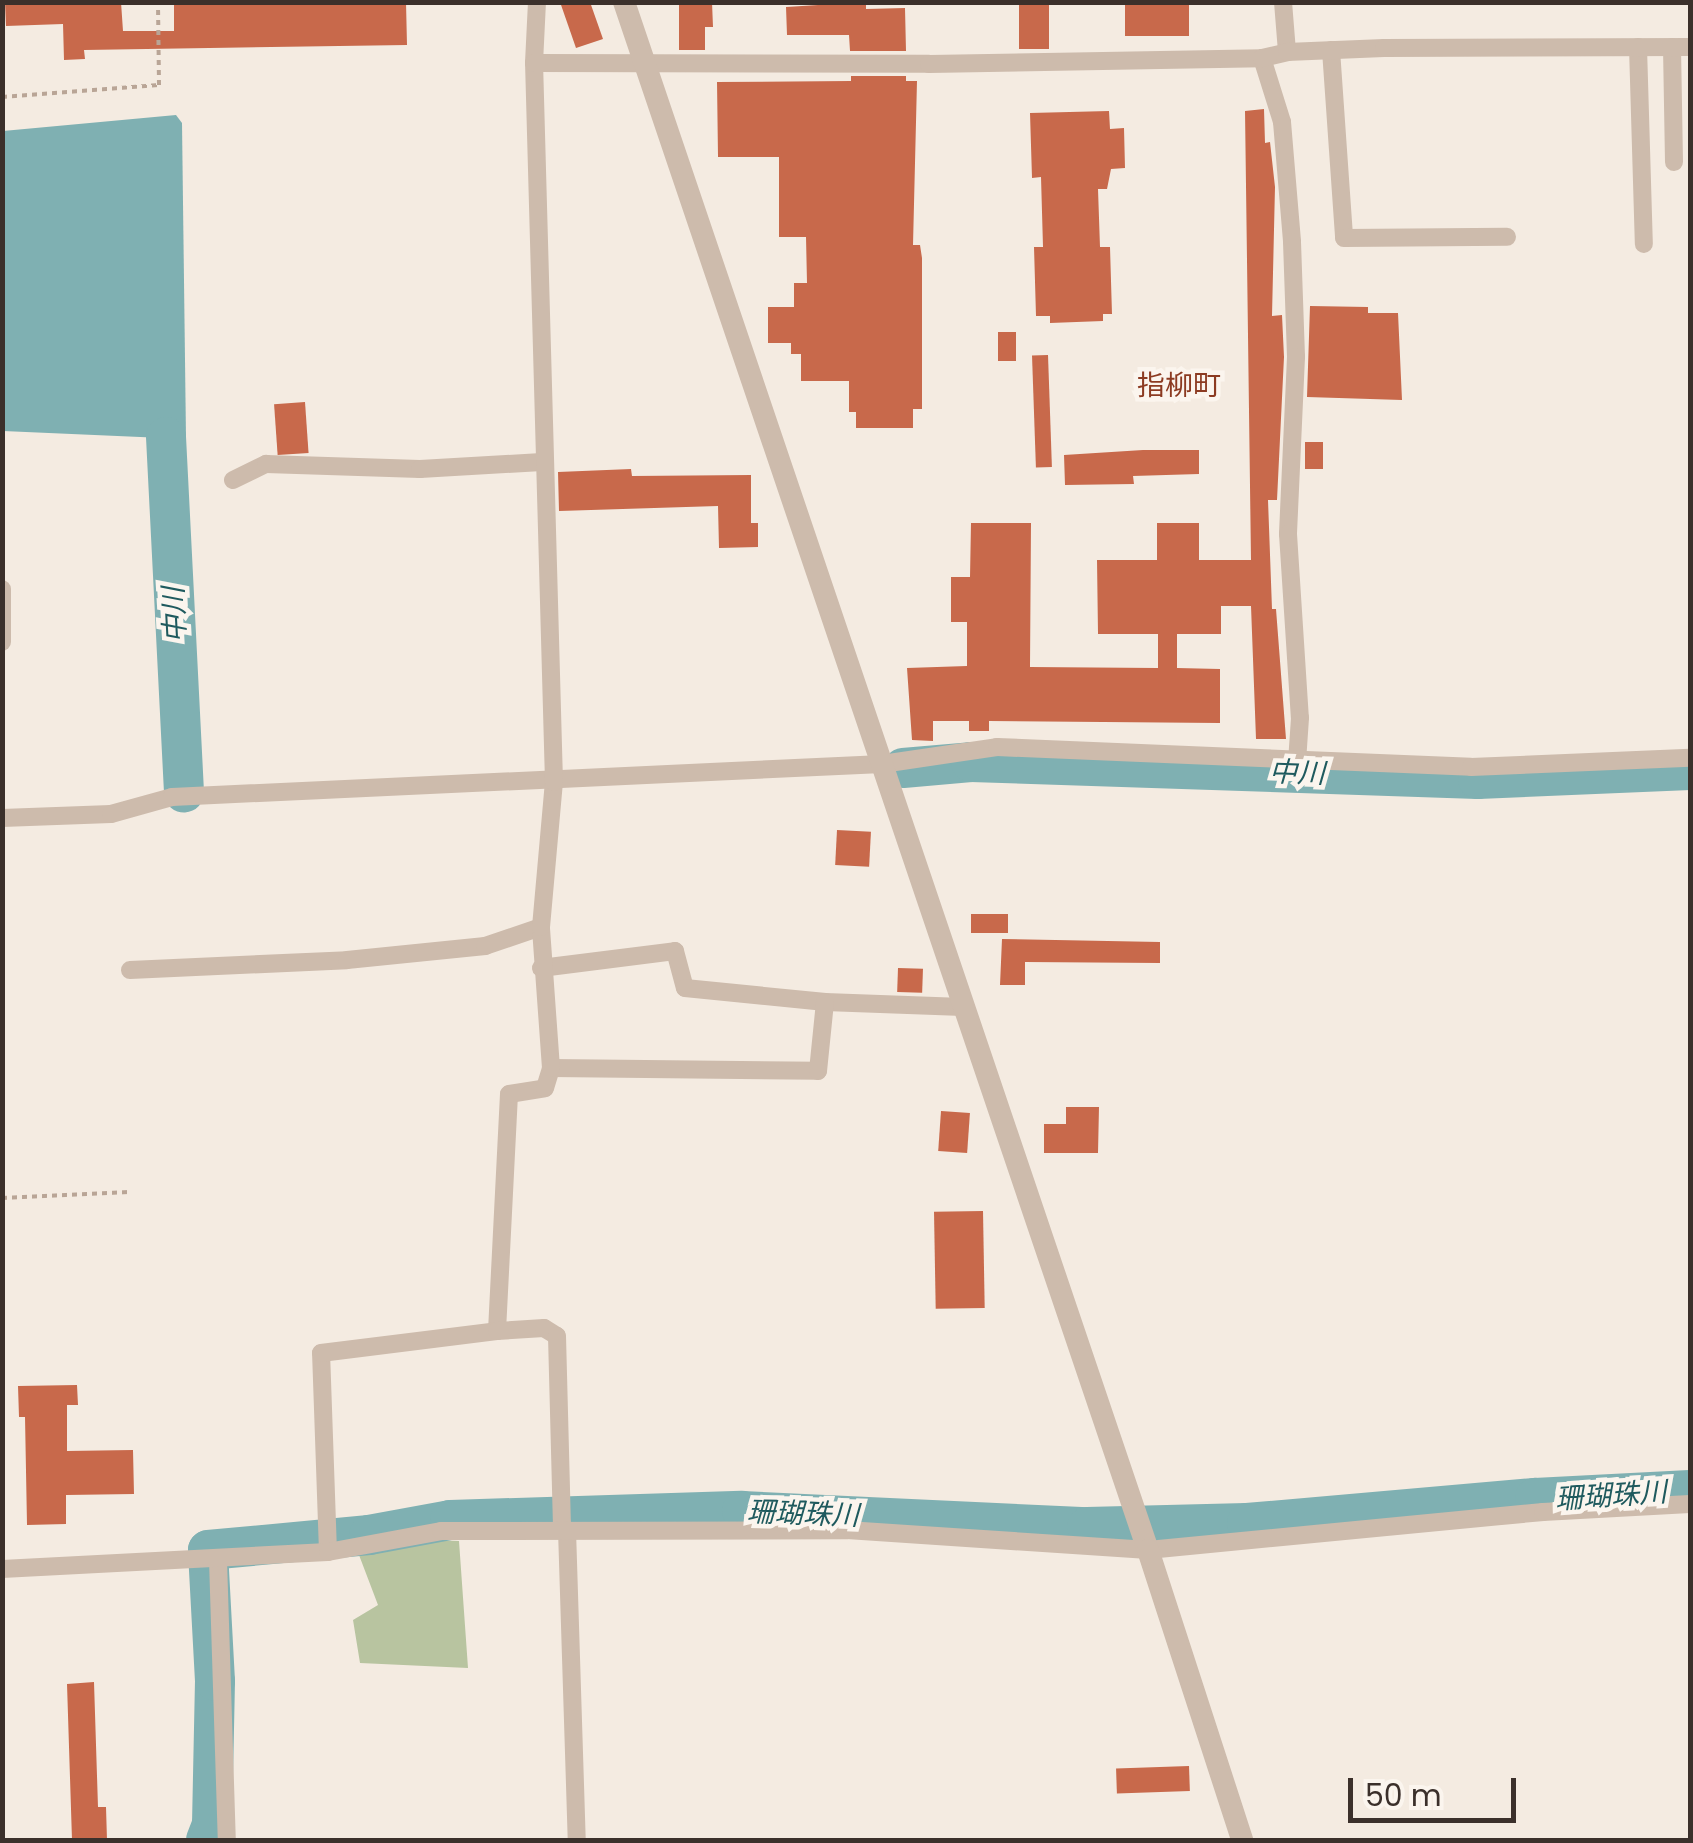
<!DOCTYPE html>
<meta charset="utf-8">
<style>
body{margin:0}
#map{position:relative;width:1693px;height:1843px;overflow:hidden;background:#f4ebe1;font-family:Poppins,"Noto Sans JP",sans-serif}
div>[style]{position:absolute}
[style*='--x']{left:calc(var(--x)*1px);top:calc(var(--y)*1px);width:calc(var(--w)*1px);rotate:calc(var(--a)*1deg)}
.green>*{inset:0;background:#b8c4a0}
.water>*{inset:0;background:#7fb0b2}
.river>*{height:40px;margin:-20px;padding:0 20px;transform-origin:20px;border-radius:20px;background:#7fb0b2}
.building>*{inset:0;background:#c8694b;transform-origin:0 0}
.path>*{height:4px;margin-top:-2px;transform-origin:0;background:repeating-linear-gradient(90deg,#b9a596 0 5px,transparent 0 10px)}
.minor>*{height:18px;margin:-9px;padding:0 9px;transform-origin:9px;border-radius:9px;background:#cdbbac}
.tertiary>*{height:22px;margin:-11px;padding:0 11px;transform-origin:11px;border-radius:11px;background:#cdbbac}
span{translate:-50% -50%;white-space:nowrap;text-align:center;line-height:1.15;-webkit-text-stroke:9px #fbf5ee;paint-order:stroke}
.neighbourhood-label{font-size:28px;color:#8c3b22}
.water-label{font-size:28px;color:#1f5a5e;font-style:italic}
.frame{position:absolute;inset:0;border:5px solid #3b302b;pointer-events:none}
.scale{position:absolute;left:1348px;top:1778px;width:168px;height:45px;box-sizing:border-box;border:5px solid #3b302b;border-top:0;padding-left:12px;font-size:30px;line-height:35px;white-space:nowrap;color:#3b302b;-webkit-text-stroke:8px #fbf5ee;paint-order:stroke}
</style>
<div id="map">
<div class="green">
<div style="clip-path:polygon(429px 1540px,459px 1541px,468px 1668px,360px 1663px,353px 1620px,378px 1605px,359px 1555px)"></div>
</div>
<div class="water">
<div style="clip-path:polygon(176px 115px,182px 123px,186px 439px,3px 431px,3px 131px)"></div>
</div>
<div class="river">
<div style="--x:166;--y:437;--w:356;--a:87.1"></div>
<div style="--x:903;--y:768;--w:68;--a:-5"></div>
<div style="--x:971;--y:762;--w:507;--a:1.92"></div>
<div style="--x:1478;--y:779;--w:212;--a:-2.4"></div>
<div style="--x:206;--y:1840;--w:17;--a:-69"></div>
<div style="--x:212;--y:1824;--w:143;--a:-88.8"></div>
<div style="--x:215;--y:1681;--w:131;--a:-93.1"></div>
<div style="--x:208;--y:1550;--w:162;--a:-5.3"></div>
<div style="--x:369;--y:1535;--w:82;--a:-10.5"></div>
<div style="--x:450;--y:1520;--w:292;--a:-1.8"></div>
<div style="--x:742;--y:1511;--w:345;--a:2.7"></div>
<div style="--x:1087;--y:1527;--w:160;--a:-1.4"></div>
<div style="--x:1247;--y:1523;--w:289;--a:-5"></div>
<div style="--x:1535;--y:1498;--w:155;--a:-3"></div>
</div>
<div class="building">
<div style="clip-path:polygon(5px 2px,121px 2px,123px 31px,174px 31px,174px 2px,406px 2px,407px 45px,84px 50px,85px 59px,64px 60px,63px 24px,6px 26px)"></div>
<div style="clip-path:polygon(560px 2px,590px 2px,603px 39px,576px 48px)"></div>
<div style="clip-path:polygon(679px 2px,712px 2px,713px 27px,705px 27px,705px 50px,679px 50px)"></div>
<div style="clip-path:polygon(866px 2px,866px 9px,905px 8px,906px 51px,850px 51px,849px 35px,787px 35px,786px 7px)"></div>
<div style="left:1019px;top:2px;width:30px;height:47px"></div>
<div style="left:1125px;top:2px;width:64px;height:34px"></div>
<div style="clip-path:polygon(851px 76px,906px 76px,906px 81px,917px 81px,913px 245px,920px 245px,922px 258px,922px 409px,913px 409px,913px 428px,856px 428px,856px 412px,849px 412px,849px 381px,801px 381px,801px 354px,791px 354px,791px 343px,768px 343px,768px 307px,794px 307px,794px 283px,807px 283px,806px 237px,779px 237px,779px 157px,718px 157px,717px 82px,851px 81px)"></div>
<div style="clip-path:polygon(1264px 109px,1265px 143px,1270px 142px,1275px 187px,1272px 316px,1282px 315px,1284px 357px,1277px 500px,1268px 500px,1272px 609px,1276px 609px,1286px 739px,1256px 739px,1251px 606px,1221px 606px,1221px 634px,1177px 634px,1177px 668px,1220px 669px,1220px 723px,989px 721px,989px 731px,969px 731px,969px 721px,933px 721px,933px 741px,912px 740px,907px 668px,967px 666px,967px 622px,951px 622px,951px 577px,970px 577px,971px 523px,1031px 523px,1030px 667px,1158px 668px,1158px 634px,1098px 634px,1097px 560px,1157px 560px,1157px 523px,1199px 523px,1199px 560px,1251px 560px,1245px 111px)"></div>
<div style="clip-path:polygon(1109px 111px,1110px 129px,1124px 128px,1125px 168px,1111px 169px,1107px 189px,1098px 189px,1100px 247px,1110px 247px,1112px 314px,1103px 314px,1103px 321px,1050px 323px,1050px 316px,1036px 316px,1034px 247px,1043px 247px,1041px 177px,1032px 178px,1030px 113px)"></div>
<div style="clip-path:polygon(1310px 306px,1368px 307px,1368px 313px,1398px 313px,1402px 400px,1307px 397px)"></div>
<div style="left:998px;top:332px;width:18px;height:29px"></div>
<div style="left:1048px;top:355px;width:112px;height:16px;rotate:88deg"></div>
<div style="left:305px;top:402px;width:51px;height:31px;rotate:86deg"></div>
<div style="left:1305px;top:442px;width:18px;height:27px"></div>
<div style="clip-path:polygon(1143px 450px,1199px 450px,1199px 474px,1133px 476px,1134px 484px,1065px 485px,1064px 455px)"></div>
<div style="clip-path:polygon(631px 469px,632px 476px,751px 475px,751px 523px,758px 523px,758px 547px,719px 548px,718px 506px,559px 511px,558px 472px)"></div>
<div style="left:837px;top:830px;width:34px;height:35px;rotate:3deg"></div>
<div style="left:971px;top:914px;width:37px;height:19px"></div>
<div style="clip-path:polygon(1002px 939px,1160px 942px,1160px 963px,1025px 962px,1025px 985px,1000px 985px)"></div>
<div style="left:898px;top:968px;width:25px;height:24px;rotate:2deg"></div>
<div style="clip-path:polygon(1066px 1107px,1099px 1107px,1098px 1153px,1044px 1153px,1044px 1124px,1066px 1124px)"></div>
<div style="left:941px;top:1111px;width:29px;height:40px;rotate:4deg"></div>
<div style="left:983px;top:1211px;width:97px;height:49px;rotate:89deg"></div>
<div style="clip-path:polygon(77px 1385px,78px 1405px,67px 1405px,67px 1451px,133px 1450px,134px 1494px,66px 1495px,66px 1524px,27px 1525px,25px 1417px,19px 1417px,18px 1386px)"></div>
<div style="clip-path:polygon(94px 1682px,98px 1807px,106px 1807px,107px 1840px,72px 1840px,67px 1684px)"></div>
<div style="left:1189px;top:1766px;width:25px;height:73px;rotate:88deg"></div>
</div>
<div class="path">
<div style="--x:2;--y:97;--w:157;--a:-4.4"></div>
<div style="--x:159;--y:85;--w:83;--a:-90.7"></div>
<div style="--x:2;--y:1198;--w:127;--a:-2.7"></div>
</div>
<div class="minor">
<div style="--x:1283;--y:2;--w:50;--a:85.4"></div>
<div style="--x:1638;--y:47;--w:197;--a:88.3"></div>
<div style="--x:1672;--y:47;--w:115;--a:89"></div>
<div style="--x:1331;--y:50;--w:188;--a:86"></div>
<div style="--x:1344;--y:238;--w:163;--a:-0.4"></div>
<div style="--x:1262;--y:58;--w:67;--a:72.6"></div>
<div style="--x:1282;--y:122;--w:120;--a:85.2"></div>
<div style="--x:1292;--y:242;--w:115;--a:88"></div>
<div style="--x:1296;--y:357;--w:177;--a:92.6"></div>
<div style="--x:1288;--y:534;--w:184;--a:86.3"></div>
<div style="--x:1300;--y:718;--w:44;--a:93.9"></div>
<div style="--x:534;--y:63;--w:61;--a:-87.2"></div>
<div style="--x:233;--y:480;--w:37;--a:-26"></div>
<div style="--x:266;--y:464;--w:154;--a:1.9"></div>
<div style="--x:420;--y:469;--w:122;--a:-3.3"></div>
<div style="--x:2;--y:589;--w:53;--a:90"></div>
<div style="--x:2;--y:818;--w:109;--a:-2.1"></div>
<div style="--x:111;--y:814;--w:63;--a:-15.6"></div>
<div style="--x:172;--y:797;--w:711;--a:-2.66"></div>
<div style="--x:882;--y:764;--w:116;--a:-8.4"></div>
<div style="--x:997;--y:747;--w:474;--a:2.4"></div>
<div style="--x:1471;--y:767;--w:219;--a:-2.4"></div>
<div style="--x:541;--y:968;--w:135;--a:-7.2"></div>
<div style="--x:675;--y:951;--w:38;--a:75"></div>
<div style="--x:685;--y:988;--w:141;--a:5.7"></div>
<div style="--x:825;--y:1002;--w:138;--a:2.1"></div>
<div style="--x:130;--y:970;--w:217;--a:-2.6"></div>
<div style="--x:347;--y:960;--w:139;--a:-5.8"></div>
<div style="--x:485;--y:946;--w:59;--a:-18.7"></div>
<div style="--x:551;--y:1068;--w:267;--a:0.6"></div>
<div style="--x:818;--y:1071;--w:69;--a:-84.2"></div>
<div style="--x:497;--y:1331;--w:237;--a:-87.1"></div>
<div style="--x:509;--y:1094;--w:36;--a:-9"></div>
<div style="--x:545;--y:1088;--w:21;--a:-73"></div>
<div style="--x:551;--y:1068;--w:141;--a:-94.1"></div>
<div style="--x:541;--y:927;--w:146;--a:-84.9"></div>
<div style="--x:554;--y:782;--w:719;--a:-91.59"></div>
<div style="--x:534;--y:63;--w:395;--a:0.1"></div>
<div style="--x:929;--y:64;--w:333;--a:-1"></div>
<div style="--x:1262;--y:58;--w:26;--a:-13"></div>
<div style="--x:1287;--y:52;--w:97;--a:-2.4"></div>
<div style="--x:1384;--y:48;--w:306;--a:-0.2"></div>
<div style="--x:567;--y:1530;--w:310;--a:88.2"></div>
<div style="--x:328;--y:1552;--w:199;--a:-92"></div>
<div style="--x:321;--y:1353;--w:177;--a:-7.1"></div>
<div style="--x:497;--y:1331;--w:47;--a:-3.7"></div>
<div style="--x:544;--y:1328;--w:15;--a:32"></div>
<div style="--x:557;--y:1336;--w:194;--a:88.5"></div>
<div style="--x:218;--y:1560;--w:280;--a:88.2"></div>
<div style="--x:2;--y:1569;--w:326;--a:-3"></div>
<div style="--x:328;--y:1552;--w:115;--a:-10.5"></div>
<div style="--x:441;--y:1531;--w:406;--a:-0.1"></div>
<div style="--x:847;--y:1530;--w:302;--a:3.8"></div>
<div style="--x:1148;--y:1550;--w:397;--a:-5.5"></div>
<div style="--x:1543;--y:1512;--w:147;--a:-3.1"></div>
</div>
<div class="tertiary">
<div style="--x:624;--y:2;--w:1634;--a:71.3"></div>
<div style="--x:1148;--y:1550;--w:305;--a:72"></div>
</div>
<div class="neighbourhood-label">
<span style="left:1179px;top:386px">指柳町</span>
</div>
<div class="water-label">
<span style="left:175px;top:615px;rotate:-93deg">中川</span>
<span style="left:1297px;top:773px;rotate:2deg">中川</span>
<span style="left:1611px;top:1496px;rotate:-4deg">珊瑚珠川</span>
<span style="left:803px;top:1514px;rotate:2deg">珊瑚珠川</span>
</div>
<div class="frame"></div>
<div class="scale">50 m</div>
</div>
